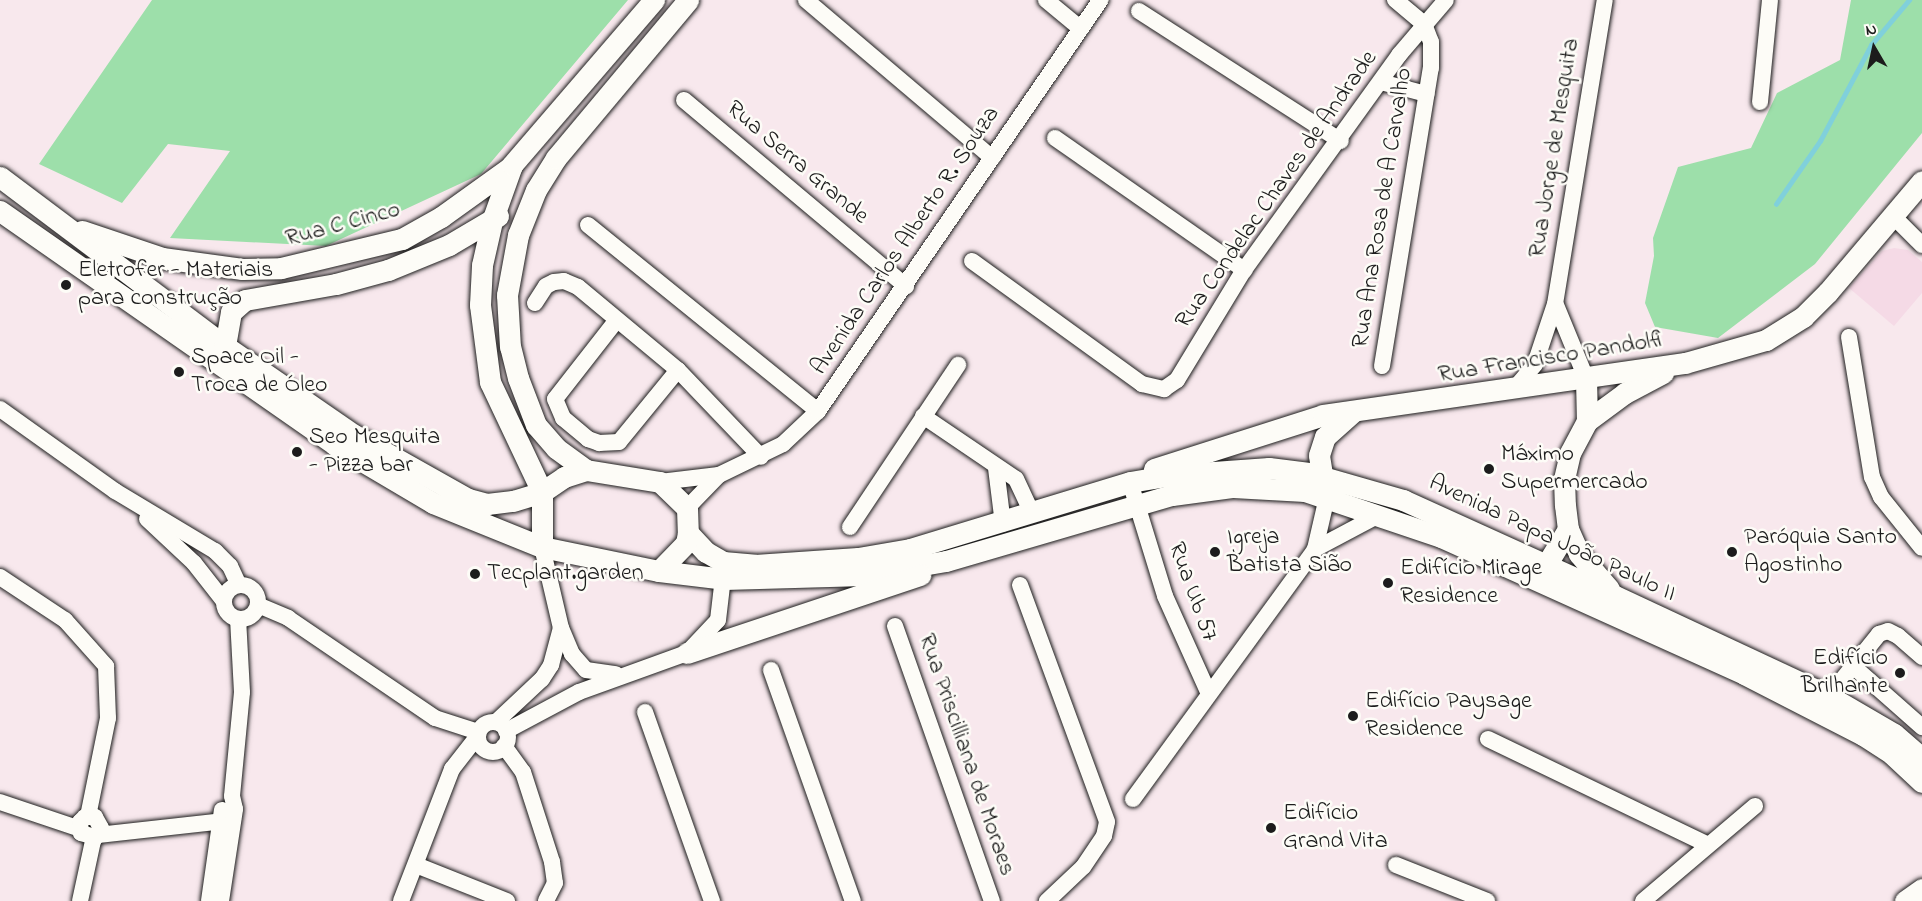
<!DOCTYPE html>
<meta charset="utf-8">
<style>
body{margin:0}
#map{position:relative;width:1922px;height:901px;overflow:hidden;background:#f8e8ed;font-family:"Indie Flower",sans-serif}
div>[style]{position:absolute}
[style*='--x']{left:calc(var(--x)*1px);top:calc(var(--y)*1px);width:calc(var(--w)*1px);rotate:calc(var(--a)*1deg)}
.built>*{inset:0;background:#f5dae6}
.green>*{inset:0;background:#9ddfaa}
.stream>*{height:4.5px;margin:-2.25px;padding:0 2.25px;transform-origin:2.25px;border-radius:2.25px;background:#80d0db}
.roads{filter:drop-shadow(0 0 2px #1c1c1c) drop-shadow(0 0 2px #1c1c1c)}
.minor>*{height:16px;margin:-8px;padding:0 8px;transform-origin:8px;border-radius:8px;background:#fdfcf7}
.minor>.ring{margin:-8px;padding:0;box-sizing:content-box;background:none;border:16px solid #fdfcf7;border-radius:50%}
.tertiary>*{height:21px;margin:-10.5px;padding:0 10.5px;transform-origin:10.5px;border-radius:10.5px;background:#fdfcf7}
.dots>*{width:16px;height:16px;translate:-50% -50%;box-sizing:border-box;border:3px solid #fdfcf7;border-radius:50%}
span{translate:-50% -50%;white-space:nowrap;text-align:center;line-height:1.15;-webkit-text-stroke:5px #fdfcf7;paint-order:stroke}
.street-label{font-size:24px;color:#1c1c1c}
.poi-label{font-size:24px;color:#1c1c1c}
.left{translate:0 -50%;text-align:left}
.right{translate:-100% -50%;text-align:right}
.north{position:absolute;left:1844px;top:18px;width:60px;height:60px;-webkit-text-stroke:4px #fdfcf7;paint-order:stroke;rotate:351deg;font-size:16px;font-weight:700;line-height:24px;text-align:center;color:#1c1c1c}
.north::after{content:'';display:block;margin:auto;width:21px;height:27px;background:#1c1c1c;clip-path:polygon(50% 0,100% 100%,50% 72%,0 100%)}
</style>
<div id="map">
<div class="built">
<div style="clip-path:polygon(1894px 248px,1908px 250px,1922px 262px,1922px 293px,1894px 326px,1849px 288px,1882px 251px)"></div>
</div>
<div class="green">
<div style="clip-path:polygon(152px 0,628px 0,481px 174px,326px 246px,170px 238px,230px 151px,168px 144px,122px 203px,39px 164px)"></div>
<div style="clip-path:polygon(1851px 0,1922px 0,1922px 133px,1815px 264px,1718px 338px,1655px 327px,1645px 303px,1654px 256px,1653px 238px,1678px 167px,1751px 148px,1777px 93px,1840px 60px)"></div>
</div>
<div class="stream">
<div style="--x:1776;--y:204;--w:77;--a:-55.1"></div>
<div style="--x:1820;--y:141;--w:109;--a:-62"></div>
<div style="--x:1871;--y:45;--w:59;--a:-49.8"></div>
</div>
<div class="roads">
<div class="minor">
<div style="--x:806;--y:0;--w:244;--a:40.3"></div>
<div style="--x:1046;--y:0;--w:45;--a:39.6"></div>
<div style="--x:1139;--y:11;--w:240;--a:32.8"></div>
<div style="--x:1381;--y:82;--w:47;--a:14.9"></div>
<div style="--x:684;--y:100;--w:290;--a:40"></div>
<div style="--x:1760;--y:102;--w:102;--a:-84.4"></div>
<div style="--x:1055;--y:138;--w:231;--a:34.9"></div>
<div style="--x:1893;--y:216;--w:41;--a:45"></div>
<div style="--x:588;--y:225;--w:296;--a:39"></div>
<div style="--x:972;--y:261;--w:210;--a:35.9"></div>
<div style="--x:1142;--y:384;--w:23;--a:13"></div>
<div style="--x:1164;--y:389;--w:16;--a:-35"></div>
<div style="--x:1177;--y:380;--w:129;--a:-58.7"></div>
<div style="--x:1244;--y:270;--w:265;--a:-54.2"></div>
<div style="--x:1399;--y:55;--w:72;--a:-49.5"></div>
<div style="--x:535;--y:303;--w:20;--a:-57"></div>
<div style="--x:546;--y:286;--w:9;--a:-27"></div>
<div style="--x:554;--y:282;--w:10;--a:-6"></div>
<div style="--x:564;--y:281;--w:15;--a:23"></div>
<div style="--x:578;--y:287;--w:130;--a:39.7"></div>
<div style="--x:678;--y:370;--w:120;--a:46.3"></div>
<div style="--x:1556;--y:305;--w:79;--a:67.7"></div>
<div style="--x:616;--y:321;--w:99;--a:128"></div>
<div style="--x:555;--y:399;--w:21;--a:67"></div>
<div style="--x:563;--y:418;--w:33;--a:40"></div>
<div style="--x:588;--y:439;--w:12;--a:20"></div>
<div style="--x:599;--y:443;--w:20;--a:-3"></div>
<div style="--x:619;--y:442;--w:93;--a:-50.7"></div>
<div style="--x:1849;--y:337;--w:142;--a:80.7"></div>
<div style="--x:1872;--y:477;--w:22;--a:66"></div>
<div style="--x:1881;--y:497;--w:65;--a:51.2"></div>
<div style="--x:1382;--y:366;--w:302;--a:-80.7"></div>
<div style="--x:1431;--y:68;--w:26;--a:-90"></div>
<div style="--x:1431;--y:42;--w:19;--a:-111"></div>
<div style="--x:1424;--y:24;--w:38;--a:-140"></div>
<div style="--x:1516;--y:387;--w:30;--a:-50"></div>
<div style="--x:1535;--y:364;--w:63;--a:-71.6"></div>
<div style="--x:1555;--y:304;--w:308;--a:-80.7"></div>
<div style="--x:0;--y:409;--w:141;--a:35.5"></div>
<div style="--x:115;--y:491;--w:117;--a:31"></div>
<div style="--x:215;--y:551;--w:21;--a:45"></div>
<div style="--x:230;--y:566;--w:21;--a:65"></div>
<div style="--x:923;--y:416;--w:112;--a:34.1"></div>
<div style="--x:1016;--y:479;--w:38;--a:65"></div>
<div style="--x:996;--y:468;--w:56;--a:82.9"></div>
<div style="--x:719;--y:475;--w:71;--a:-25.8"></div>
<div style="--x:783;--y:444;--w:48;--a:-43.3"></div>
<div style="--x:818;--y:411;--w:499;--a:-55.5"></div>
<div style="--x:660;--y:482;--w:59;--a:-6.8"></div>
<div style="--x:719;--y:475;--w:46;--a:134.1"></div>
<div style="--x:1130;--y:482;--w:119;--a:72.9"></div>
<div style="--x:1165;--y:596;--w:107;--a:65.8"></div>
<div style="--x:147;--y:519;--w:64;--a:43.1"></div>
<div style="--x:194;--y:563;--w:47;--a:51.9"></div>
<div style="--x:850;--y:527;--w:195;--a:-56.3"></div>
<div style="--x:542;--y:547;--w:83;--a:76.8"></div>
<div style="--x:561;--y:628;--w:28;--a:67"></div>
<div style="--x:572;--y:654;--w:21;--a:49"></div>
<div style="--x:586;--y:670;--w:30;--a:8"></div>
<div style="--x:1315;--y:549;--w:53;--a:-77"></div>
<div style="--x:0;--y:577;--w:78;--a:33.5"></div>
<div style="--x:65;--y:620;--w:62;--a:48.3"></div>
<div style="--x:106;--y:666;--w:52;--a:87.8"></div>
<div style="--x:108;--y:718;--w:100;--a:101.5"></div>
<div class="ring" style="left:224px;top:585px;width:18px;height:18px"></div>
<div style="--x:1020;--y:585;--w:252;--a:69.8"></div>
<div style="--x:1107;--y:822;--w:14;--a:102"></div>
<div style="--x:1104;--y:836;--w:37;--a:124"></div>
<div style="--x:1083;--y:867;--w:50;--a:136.6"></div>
<div style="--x:258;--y:605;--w:33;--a:23"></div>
<div style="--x:288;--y:618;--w:178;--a:34.2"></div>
<div style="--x:435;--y:718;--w:45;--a:18"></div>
<div style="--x:895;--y:626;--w:292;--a:70.6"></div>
<div style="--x:1854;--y:667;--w:91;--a:41.4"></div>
<div style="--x:771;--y:670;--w:245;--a:70.5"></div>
<div style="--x:1829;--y:696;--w:80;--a:-51.1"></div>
<div style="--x:1879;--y:634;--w:9;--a:-18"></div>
<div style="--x:1888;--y:631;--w:11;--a:27"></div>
<div style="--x:1898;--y:636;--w:32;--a:41"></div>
<div style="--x:645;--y:712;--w:201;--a:70.5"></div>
<div style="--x:496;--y:722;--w:63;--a:-43.1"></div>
<div style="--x:542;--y:679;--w:17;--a:-57"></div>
<div style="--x:551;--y:665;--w:38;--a:-75"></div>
<div class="ring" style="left:478px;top:722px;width:14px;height:14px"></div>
<div style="--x:506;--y:731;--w:83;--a:-28.1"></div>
<div style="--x:579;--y:692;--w:115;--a:-19.9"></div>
<div style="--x:687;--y:653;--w:45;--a:-46.8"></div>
<div style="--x:718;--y:620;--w:51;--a:-83.3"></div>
<div style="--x:1488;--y:739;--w:244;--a:25.7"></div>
<div style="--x:504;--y:746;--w:32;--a:54"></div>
<div style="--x:523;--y:772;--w:95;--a:72.1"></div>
<div style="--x:552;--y:862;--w:21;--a:82"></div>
<div style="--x:555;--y:883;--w:20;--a:117"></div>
<div style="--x:1133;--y:799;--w:309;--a:-53.9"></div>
<div style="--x:1315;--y:549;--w:72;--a:-28"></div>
<div style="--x:0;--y:802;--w:84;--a:18.6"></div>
<div style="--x:98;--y:835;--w:136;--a:-6.3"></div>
<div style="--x:416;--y:865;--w:98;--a:21.6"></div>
<div style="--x:1396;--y:865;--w:98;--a:21.6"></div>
<div style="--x:80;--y:901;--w:61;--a:-77.8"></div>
<div style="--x:93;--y:841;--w:15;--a:-58"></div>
<div style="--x:101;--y:828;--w:13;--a:-119"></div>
<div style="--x:95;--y:817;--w:10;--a:180"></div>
<div style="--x:85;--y:817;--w:7;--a:135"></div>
<div style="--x:80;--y:822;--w:11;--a:85"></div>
<div style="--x:81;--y:833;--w:15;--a:16"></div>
<div style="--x:209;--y:901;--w:92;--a:-81.9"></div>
<div style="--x:221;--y:901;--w:93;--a:-81.3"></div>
<div style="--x:235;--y:809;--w:13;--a:-103"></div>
<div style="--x:232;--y:796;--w:104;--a:-84.5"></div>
<div style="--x:242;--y:692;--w:73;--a:-93.1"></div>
<div style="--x:401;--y:901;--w:142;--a:-68.9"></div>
<div style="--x:452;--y:769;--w:41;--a:-52"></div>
<div style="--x:1643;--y:901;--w:147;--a:-40.3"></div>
</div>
<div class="tertiary">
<div style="--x:0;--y:177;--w:281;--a:36.9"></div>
<div style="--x:225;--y:346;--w:157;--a:34.6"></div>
<div style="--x:354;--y:435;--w:131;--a:29.3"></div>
<div style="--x:468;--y:499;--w:20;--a:15"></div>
<div style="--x:487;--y:504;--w:26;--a:-7"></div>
<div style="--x:513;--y:501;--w:30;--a:-17"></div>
<div style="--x:542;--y:492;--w:27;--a:-34"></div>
<div style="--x:564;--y:477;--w:23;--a:-18"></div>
<div style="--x:586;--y:470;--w:75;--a:9.2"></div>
<div style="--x:660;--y:482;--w:37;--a:44"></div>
<div style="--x:687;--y:508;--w:25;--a:88"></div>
<div style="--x:688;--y:533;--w:26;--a:47"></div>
<div style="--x:706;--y:552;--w:20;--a:30"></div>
<div style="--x:723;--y:562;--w:32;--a:5"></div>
<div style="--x:755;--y:565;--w:103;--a:-3.9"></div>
<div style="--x:858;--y:558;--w:53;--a:-9.8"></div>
<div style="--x:910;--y:549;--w:230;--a:-16.9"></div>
<div style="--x:1130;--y:482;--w:43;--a:-9.5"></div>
<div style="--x:1172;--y:475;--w:97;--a:-4.1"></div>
<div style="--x:1269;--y:468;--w:40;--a:7.1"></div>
<div style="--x:1309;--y:473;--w:98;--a:16"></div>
<div style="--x:1403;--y:500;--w:233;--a:24.4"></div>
<div style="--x:1615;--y:596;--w:236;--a:25"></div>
<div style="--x:1829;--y:696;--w:75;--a:30.3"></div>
<div style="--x:1894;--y:734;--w:37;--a:41"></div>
<div style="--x:0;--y:211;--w:409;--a:34.9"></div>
<div style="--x:335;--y:445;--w:114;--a:30.6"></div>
<div style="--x:433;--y:503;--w:118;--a:22"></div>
<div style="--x:542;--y:547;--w:119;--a:11.6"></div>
<div style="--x:659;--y:571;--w:65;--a:7"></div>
<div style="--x:724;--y:579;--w:140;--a:-1.6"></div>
<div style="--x:864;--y:575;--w:83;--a:-9.7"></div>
<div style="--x:946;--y:561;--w:235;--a:-16.3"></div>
<div style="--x:1172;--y:495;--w:62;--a:-7.5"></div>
<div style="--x:1233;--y:487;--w:72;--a:3.2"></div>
<div style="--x:1305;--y:491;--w:144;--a:18.7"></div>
<div style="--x:1441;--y:537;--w:333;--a:24.3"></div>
<div style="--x:1744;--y:674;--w:134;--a:27.1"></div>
<div style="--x:1863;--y:735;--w:35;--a:33"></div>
<div style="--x:1892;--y:754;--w:41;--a:43"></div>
<div style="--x:82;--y:231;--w:84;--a:18.6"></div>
<div style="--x:162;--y:258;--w:81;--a:7.8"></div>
<div style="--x:242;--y:269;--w:39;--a:-1"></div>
<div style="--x:281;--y:268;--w:124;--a:-13.5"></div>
<div style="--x:402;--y:239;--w:45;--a:-29.4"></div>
<div style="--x:441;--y:217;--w:87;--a:-35.7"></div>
<div style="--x:225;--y:346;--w:35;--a:-80"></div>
<div style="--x:231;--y:312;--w:18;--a:-41"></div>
<div style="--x:245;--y:300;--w:92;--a:-10"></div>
<div style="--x:336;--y:284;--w:54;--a:-15.1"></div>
<div style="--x:388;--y:270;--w:66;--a:-22.3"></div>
<div style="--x:449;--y:245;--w:57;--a:-30.6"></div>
<div style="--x:1586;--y:378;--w:43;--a:88.7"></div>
<div style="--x:1587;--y:421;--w:36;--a:118"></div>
<div style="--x:1570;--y:453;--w:27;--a:103"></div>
<div style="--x:1564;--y:479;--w:26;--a:88"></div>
<div style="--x:1565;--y:505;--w:24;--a:83"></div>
<div style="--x:1568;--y:529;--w:27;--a:66"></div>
<div style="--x:1579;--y:554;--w:46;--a:49.4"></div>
<div style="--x:1587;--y:421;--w:47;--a:-36.4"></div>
<div style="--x:1625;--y:393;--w:43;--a:-27.8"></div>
<div style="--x:1154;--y:469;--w:177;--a:-17.7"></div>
<div style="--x:1323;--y:415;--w:366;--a:-8.2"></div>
<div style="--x:1685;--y:363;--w:84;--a:-15.9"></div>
<div style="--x:1766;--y:340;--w:44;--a:-31.9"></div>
<div style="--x:1803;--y:317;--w:35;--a:-45"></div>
<div style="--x:1828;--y:292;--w:145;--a:-49.7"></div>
<div style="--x:586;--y:470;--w:37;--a:-144"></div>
<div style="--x:556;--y:448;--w:30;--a:-131"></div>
<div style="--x:536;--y:425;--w:50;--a:-111"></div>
<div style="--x:518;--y:378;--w:32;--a:-104"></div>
<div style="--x:510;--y:347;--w:52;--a:-93.3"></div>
<div style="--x:507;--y:295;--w:61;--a:-79.6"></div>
<div style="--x:518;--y:235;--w:48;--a:-68.2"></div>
<div style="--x:536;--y:190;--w:38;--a:-58"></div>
<div style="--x:556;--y:158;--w:206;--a:-50.1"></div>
<div style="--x:1324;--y:487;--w:32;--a:-99"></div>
<div style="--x:1319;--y:455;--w:19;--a:-72"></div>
<div style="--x:1325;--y:437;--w:38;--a:-42"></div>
<div style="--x:542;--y:547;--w:55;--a:-90"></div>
<div style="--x:542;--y:492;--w:122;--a:-115.3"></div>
<div style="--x:490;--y:382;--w:78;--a:-97.4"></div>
<div style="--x:480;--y:305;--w:40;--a:-87.1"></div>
<div style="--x:482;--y:265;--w:45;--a:-77.2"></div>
<div style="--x:492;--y:221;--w:59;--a:-70.3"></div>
<div style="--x:512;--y:165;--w:218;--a:-49.3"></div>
<div style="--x:659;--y:571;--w:39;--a:-46"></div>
<div style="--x:686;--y:543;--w:10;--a:-79"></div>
<div style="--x:1539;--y:577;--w:56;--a:-58.9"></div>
<div style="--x:687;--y:653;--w:246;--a:-18.5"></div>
<div style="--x:1905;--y:901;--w:21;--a:-35"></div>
</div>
</div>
<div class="dots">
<div style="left:66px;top:285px;background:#1c1c1c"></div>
<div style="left:179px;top:372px;background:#1c1c1c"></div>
<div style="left:297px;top:452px;background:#1c1c1c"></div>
<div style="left:1489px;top:469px;background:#1c1c1c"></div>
<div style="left:1215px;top:552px;background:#1c1c1c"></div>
<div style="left:1732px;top:552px;background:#1c1c1c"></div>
<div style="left:475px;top:574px;background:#1c1c1c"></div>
<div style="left:1388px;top:583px;background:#1c1c1c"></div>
<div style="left:1900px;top:673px;background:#1c1c1c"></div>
<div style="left:1353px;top:716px;background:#1c1c1c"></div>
<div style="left:1271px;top:828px;background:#1c1c1c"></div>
</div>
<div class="street-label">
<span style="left:1555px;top:148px;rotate:-81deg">Rua Jorge de Mesquita</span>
<span style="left:797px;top:163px;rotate:40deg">Rua Serra Grande</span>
<span style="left:1277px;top:190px;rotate:-55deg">Rua Condelac Chaves de Andrade</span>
<span style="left:1383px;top:208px;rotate:-81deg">Rua Ana Rosa de A Carvalho</span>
<span style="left:343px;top:225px;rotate:-15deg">Rua C Cinco</span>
<span style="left:906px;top:241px;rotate:-56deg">Avenida Carlos Alberto R. Souza</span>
<span style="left:1552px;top:358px;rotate:-9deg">Rua Francisco Pandolfi</span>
<span style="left:1552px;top:539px;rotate:25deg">Avenida Papa João Paulo II</span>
<span style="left:1192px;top:592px;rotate:70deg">Rua Ub 57</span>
<span style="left:966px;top:755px;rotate:71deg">Rua Priscilliana de Moraes</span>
</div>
<div class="poi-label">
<span class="left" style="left:78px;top:285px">Eletrofer - Materiais<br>para construção</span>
<span class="left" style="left:191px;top:372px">Space Oil -<br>Troca de Óleo</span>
<span class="left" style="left:309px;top:452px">Seo Mesquita<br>- Pizza bar</span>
<span class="left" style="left:1501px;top:469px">Máximo<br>Supermercado</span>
<span class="left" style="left:1227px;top:552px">Igreja<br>Batista Sião</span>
<span class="left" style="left:1744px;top:552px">Paróquia Santo<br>Agostinho</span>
<span class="left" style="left:1400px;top:583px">Edifício Mirage<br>Residence</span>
<span class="left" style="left:487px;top:574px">Tecplant.garden</span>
<span class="right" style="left:1888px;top:673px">Edifício<br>Brilhante</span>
<span class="left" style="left:1365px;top:716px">Edifício Paysage<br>Residence</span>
<span class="left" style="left:1283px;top:828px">Edifício<br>Grand Vita</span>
</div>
<div class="north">N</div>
</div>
